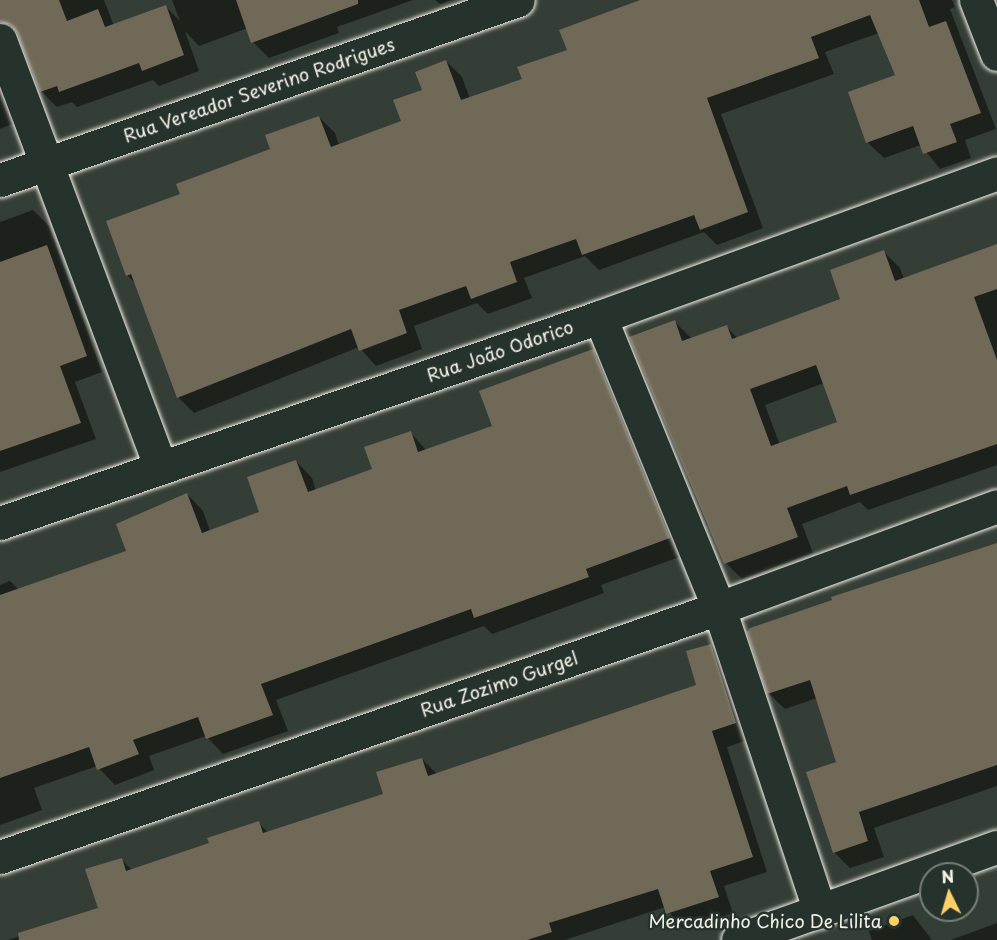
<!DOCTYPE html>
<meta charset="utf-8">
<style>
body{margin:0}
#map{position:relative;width:997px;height:940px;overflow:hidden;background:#353e36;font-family:"Playpen Sans",sans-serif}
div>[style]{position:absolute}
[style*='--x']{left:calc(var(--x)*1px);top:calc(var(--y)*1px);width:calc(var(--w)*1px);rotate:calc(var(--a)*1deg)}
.shadow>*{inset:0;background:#0007}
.building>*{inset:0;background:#706958}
.roads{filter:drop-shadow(0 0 2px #f4f1e8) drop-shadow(0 0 2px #f4f1e8)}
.minor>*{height:33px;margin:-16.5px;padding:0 16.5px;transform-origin:16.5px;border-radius:16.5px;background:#26332d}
.dots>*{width:16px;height:16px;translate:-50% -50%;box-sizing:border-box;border:3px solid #26332d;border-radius:50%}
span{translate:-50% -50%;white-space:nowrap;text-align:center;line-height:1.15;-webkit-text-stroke:5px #26332d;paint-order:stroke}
.street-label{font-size:18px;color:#f4f1e8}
.poi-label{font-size:18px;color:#f4f1e8}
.right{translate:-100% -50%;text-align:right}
.north{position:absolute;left:919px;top:862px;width:60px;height:60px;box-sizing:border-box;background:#26332d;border:2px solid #787f78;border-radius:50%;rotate:355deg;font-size:16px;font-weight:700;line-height:24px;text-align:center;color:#f4f1e8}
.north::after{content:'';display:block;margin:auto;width:21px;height:27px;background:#ffd166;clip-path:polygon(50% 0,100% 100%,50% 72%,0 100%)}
</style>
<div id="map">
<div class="shadow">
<div style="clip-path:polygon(29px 0,104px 0,114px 26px,166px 7px,180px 21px,172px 0,413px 0,337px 27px,339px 33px,269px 58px,253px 42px,248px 28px,199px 46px,185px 31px,199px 71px,159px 86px,153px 80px,77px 107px,72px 102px,57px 107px,41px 91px,21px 39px,11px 38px,0 49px,0 10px)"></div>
<div style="clip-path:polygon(435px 0,452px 0,440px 4px)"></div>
<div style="clip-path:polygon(644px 0,952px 0,955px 7px,950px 9px,996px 129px,965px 140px,971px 158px,940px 169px,921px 145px,884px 158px,868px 143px,850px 93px,897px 76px,879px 33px,825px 52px,834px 74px,721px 114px,763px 228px,717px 245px,704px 232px,599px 270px,585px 256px,524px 278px,532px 298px,488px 314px,477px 303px,414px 326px,422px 349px,376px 366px,359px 347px,194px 413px,178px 397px,136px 284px,127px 275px,182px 195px,272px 150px,319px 117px,335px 133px,339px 145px,403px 122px,446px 61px,462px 77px,470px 99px,524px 80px)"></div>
<div style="clip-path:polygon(0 69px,19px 121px,0 129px)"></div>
<div style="clip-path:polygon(33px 210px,49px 226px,102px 372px,75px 382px,96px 439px,0 472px,0 222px)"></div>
<div style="clip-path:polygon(evenodd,997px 245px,997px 465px,868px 510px,860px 502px,802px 524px,813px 553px,742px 579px,726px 563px,715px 533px,707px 525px,631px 338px,675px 322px,691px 338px,727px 327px,738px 339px,842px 300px,884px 252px,900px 268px,904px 279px,997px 245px,824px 383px,839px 423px,780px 445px,765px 405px,824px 383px)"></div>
<div style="clip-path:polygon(593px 351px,609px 367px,685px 555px,601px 585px,604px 593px,492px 634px,484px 626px,276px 700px,288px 731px,223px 754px,206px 736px,149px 756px,154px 770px,115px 785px,97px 766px,34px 788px,42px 810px,0 825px,0 585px,10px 581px,19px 590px,128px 552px,187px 494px,203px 511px,210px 531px,261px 513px,296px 461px,312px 478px,316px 491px,374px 470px,410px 432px,427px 451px,494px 427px)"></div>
<div style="clip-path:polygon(997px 545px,997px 786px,874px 828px,884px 857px,850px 868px,834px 852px,838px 763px,817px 698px,785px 709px,768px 693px)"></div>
<div style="clip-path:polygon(711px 645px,726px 661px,750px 739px,727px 747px,767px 872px,724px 886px,733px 913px,683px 929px,665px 907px,565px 940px,8px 940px,100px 909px,121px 859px,132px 870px,211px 844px,259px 823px,268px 833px,385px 795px,422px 759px,437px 774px,698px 686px)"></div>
<div style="clip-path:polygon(913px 915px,932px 940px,872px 940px,869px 931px)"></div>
<div style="clip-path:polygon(997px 923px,997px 940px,951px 940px)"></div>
</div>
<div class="building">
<div style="clip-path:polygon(0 0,59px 0,67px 21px,98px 9px,105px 27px,166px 5px,184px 55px,142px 71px,139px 63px,59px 92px,57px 86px,40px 92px,17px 33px,11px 25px,0 22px)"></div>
<div style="clip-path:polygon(236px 0,358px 0,358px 4px,251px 43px)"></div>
<div style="clip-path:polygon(640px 0,919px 0,929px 27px,946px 21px,981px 113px,950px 124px,957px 142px,923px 154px,913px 126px,866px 143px,848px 92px,895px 75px,870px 15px,811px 37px,819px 58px,707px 98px,748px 212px,700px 230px,694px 215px,582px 255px,576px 239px,510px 262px,517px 282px,471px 299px,466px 286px,399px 310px,407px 333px,359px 351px,351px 329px,177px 398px,131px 274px,126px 276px,106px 221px,180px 194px,176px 184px,270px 149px,265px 135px,319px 116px,331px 147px,401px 121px,393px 100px,422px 90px,415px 72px,446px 60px,461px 100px,522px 79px,517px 67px,567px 50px,559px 30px)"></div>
<div style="clip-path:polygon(evenodd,997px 244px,997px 289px,974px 297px,997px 360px,997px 444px,850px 495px,847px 486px,787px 508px,798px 537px,724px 564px,629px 337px,675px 320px,682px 341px,727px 325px,732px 339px,840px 299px,830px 270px,884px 250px,895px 281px,997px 244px,816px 365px,837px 422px,771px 446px,750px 389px,816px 365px)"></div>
<div style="clip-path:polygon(47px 245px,87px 356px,60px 366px,81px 423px,0 451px,0 262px)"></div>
<div style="clip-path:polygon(593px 349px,670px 538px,586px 569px,589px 577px,474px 618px,471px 609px,261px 684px,273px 715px,206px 739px,198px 717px,133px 740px,139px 754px,97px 770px,89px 747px,0 778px,0 595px,126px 551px,116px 524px,187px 493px,202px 533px,259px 512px,247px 477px,296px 460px,308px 492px,372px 469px,364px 447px,411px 431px,418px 452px,492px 426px,479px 391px)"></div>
<div style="clip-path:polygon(997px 543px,997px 765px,859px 812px,868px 841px,833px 853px,806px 772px,836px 762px,810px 680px,767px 694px,747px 632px,750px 628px,832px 600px,831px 597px)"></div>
<div style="clip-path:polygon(711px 644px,736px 723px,712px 731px,753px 857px,710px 871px,719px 897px,666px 914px,658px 889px,549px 923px,552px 932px,527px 940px,19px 940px,18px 933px,98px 908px,85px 869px,122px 858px,126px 871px,209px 843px,207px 838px,259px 821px,263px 833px,383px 794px,376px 772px,422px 758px,428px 776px,696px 685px,686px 651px)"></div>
</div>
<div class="roads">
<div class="minor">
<div style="--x:976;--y:0;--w:58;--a:68.7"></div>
<div style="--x:0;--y:40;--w:457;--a:69.4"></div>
<div style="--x:0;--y:180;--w:548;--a:-19.16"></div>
<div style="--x:600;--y:317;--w:314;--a:67.8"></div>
<div style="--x:719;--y:608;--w:320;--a:71.6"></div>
<div style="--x:0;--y:523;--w:634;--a:-18.95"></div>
<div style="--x:600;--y:317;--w:422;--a:-19.9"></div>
<div style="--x:0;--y:857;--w:761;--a:-19.1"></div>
<div style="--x:719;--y:608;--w:296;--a:-20.1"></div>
<div style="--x:738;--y:940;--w:275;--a:-19.8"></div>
</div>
</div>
<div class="dots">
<div style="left:894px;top:921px;background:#ffd166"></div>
</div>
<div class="street-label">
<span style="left:259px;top:90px;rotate:-19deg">Rua Vereador Severino Rodrigues</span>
<span style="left:500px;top:351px;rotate:-19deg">Rua João Odorico</span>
<span style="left:499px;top:684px;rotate:-19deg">Rua Zozimo Gurgel</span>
</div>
<div class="poi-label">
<span class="right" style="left:882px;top:921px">Mercadinho Chico De Lilita</span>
</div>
<div class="north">N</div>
</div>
